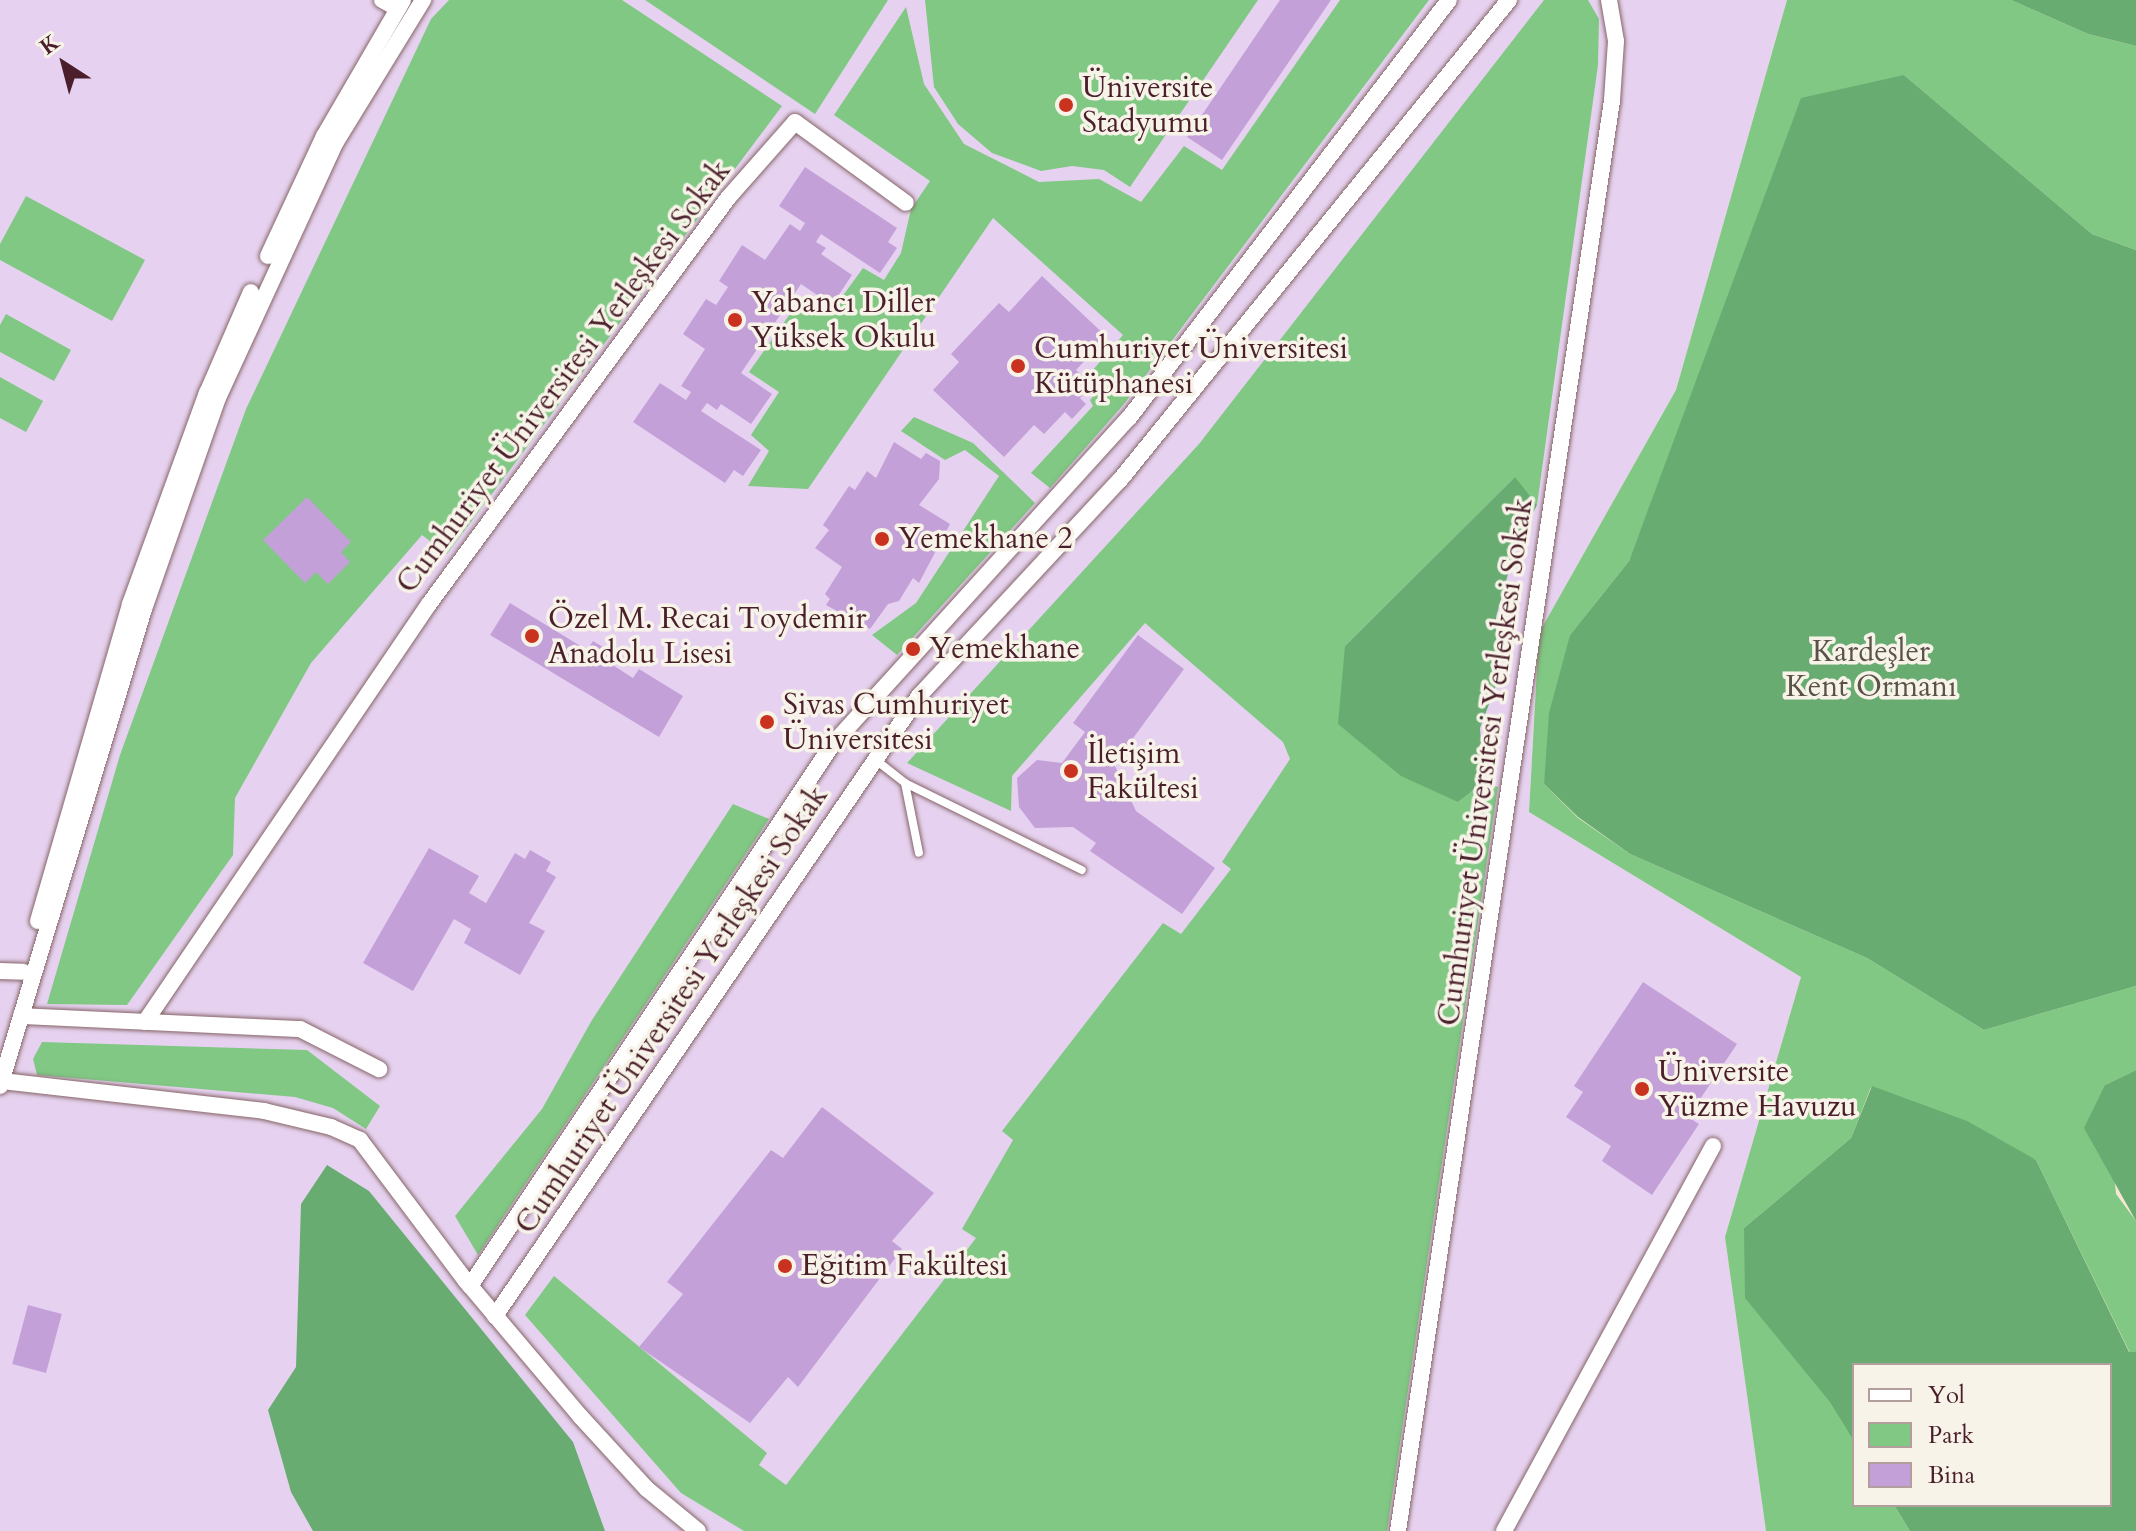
<!DOCTYPE html>
<meta charset="utf-8">
<style>
body{margin:0}
#map{position:relative;width:2136px;height:1531px;overflow:hidden;background:#f6e7d3;font-family:Cardo,serif}
div>[style]{position:absolute}
[style*='--x']{left:calc(var(--x)*1px);top:calc(var(--y)*1px);width:calc(var(--w)*1px);rotate:calc(var(--a)*1deg)}
.built>*{inset:0;background:#e6d2f0}
.green>*{inset:0;background:#80c884}
.forest>*{inset:0;background:#68ac72}
.building>*{inset:0;background:#c4a0d9;transform-origin:0 0}
.roads{filter:drop-shadow(0 0 2px #866566) drop-shadow(0 0 2px #866566)}
.lane>*{height:8px;margin:-4px;padding:0 4px;transform-origin:4px;border-radius:4px;background:#fff}
.street>*{height:16px;margin:-8px;padding:0 8px;transform-origin:8px;border-radius:8px;background:#fff}
.dots>*{width:22px;height:22px;translate:-50% -50%;box-sizing:border-box;border:4px solid #f7f3e8;border-radius:50%}
span{translate:-50% -50%;white-space:nowrap;text-align:center;line-height:1.15;-webkit-text-stroke:7px #f7f3e8;paint-order:stroke}
.poi-label{font-size:30px;color:#4a1f2b}
.left{translate:0 -50%;text-align:left}
.street-label{font-size:30px;color:#4a1f2b}
.park-label{font-size:30px;color:#5a5246}
.legend{position:absolute;left:1852px;top:1363px;width:260px;height:144px;box-sizing:border-box;background:#f7f3e8;border:2px solid #b29e9c;margin:0;padding:10px 14px;list-style:none;font-size:24px;color:#4a1f2b}
.legend li{display:flex;align-items:center;gap:16px;height:40px}
.legend b{width:40px;border:2px solid #b29e9c}
.north{position:absolute;left:24px;top:24px;width:80px;height:80px;-webkit-text-stroke:6px #f7f3e8;paint-order:stroke;rotate:324deg;font-size:22px;font-weight:700;line-height:32px;text-align:center;color:#4a1f2b}
.north::after{content:'';display:block;margin:auto;width:28px;height:36px;background:#4a1f2b;clip-path:polygon(50% 0,100% 100%,50% 72%,0 100%)}
</style>
<div id="map">
<div class="built">
<div style="clip-path:polygon(0 0,1787px 0,1676px 390px,1539px 633px,1529px 812px,1801px 977px,1725px 1237px,1766px 1531px,0 1531px)"></div>
</div>
<div class="green">
<div style="clip-path:polygon(449px 0,622px 0,782px 106px,447px 554px,422px 535px,311px 663px,235px 798px,233px 855px,127px 1005px,47px 1004px,120px 755px,246px 409px,431px 19px)"></div>
<div style="clip-path:polygon(645px 0,888px 0,815px 114px)"></div>
<div style="clip-path:polygon(925px 0,1258px 0,1130px 187px,1104px 170px,1072px 166px,1041px 171px,992px 153px,958px 124px,934px 87px)"></div>
<div style="clip-path:polygon(1340px 0,1429px 0,1124px 404px,1050px 488px,1031px 473px,1093px 406px,1090px 400px,1103px 385px,1092px 371px,1123px 335px,993px 218px,808px 489px,748px 486px,769px 451px,751px 435px,779px 392px,749px 372px,802px 297px,831px 312px,863px 268px,884px 280px,901px 253px,911px 209px,930px 181px,834px 115px,906px 7px,924px 84px,964px 144px,1039px 182px,1099px 179px,1141px 202px,1184px 146px,1222px 170px)"></div>
<div style="clip-path:polygon(1544px 0,1588px 0,1599px 19px,1598px 65px,1537px 505px,1514px 478px,1345px 646px,1458px 802px,1484px 782px,1498px 787px,1387px 1531px,744px 1531px,681px 1493px,525px 1315px,554px 1276px,767px 1453px,759px 1465px,786px 1485px,976px 1238px,962px 1229px,1013px 1140px,1002px 1131px,1163px 923px,1181px 934px,1231px 869px,1222px 862px,1290px 759px,1283px 742px,1145px 623px,1012px 776px,1011px 811px,907px 763px,1199px 444px)"></div>
<div style="clip-path:polygon(1787px 0,2011px 0,2088px 34px,2136px 46px,2136px 250px,2092px 234px,1904px 75px,1732px 296px,1629px 561px,1570px 635px,1544px 784px,1578px 818px,1630px 854px,1867px 958px,1984px 1030px,2136px 986px,2136px 1070px,2105px 1085px,2116px 1194px,2136px 1221px,2136px 1352px,2130px 1353px,2036px 1160px,1871px 1087px,1851px 1138px,1744px 1228px,1854px 1441px,1854px 1505px,1894px 1505px,1910px 1531px,1766px 1531px,1725px 1237px,1801px 977px,1529px 812px,1539px 633px,1676px 390px)"></div>
<div style="clip-path:polygon(26px 196px,145px 260px,112px 321px,0 260px,0 244px)"></div>
<div style="clip-path:polygon(6px 314px,71px 350px,54px 381px,0 352px,0 325px)"></div>
<div style="clip-path:polygon(0 377px,43px 401px,26px 432px,0 418px)"></div>
<div style="clip-path:polygon(914px 417px,973px 443px,1035px 503px,897px 655px,872px 635px,916px 603px,999px 476px,965px 450px,945px 460px,901px 431px)"></div>
<div style="clip-path:polygon(733px 804px,769px 819px,478px 1255px,455px 1216px,542px 1109px,592px 1020px)"></div>
<div style="clip-path:polygon(42px 1042px,307px 1050px,380px 1106px,366px 1129px,333px 1108px,295px 1097px,37px 1075px,33px 1059px)"></div>
</div>
<div class="forest">
<div style="clip-path:polygon(2011px 0,2136px 0,2136px 46px,2088px 34px)"></div>
<div style="clip-path:polygon(1904px 75px,2092px 234px,2136px 250px,2136px 986px,1984px 1030px,1867px 958px,1630px 854px,1578px 817px,1544px 784px,1549px 713px,1570px 635px,1629px 561px,1801px 98px)"></div>
<div style="clip-path:polygon(1515px 477px,1537px 505px,1515px 549px,1496px 617px,1497px 683px,1480px 728px,1484px 782px,1458px 802px,1401px 776px,1338px 724px,1345px 646px)"></div>
<div style="clip-path:polygon(2136px 1070px,2136px 1221px,2084px 1128px,2105px 1085px)"></div>
<div style="clip-path:polygon(1872px 1086px,1967px 1121px,2036px 1160px,2129px 1352px,2136px 1352px,2136px 1531px,1910px 1531px,1894px 1505px,2110px 1505px,2110px 1365px,1854px 1365px,1854px 1441px,1830px 1402px,1745px 1298px,1744px 1228px,1851px 1138px)"></div>
<div style="clip-path:polygon(327px 1165px,369px 1191px,573px 1442px,605px 1531px,313px 1531px,291px 1492px,268px 1410px,296px 1367px,301px 1204px)"></div>
</div>
<div class="building">
<div style="clip-path:polygon(1280px 0,1331px 0,1222px 160px,1187px 137px)"></div>
<div style="clip-path:polygon(805px 167px,897px 228px,888px 242px,897px 248px,880px 273px,821px 234px,816px 242px,826px 248px,821px 254px,852px 275px,832px 305px,801px 284px,741px 373px,772px 394px,751px 424px,721px 404px,717px 410px,707px 403px,701px 411px,761px 450px,743px 476px,734px 470px,725px 483px,633px 422px,660px 383px,686px 400px,691px 392px,681px 386px,705px 349px,683px 334px,706px 299px,716px 305px,728px 287px,719px 281px,742px 245px,765px 260px,790px 224px,800px 231px,805px 223px,779px 206px)"></div>
<div style="clip-path:polygon(1042px 276px,1107px 337px,1076px 370px,1093px 386px,1080px 398px,1086px 404px,1072px 419px,1065px 412px,1044px 434px,1034px 425px,1004px 457px,933px 390px,959px 362px,951px 354px,999px 303px,1009px 312px)"></div>
<div style="clip-path:polygon(894px 442px,921px 459px,926px 453px,940px 461px,939px 479px,919px 505px,950px 524px,919px 583px,913px 578px,899px 601px,888px 604px,870px 629px,826px 605px,830px 599px,825px 594px,842px 567px,815px 548px,829px 530px,823px 525px,849px 486px,855px 490px,867px 471px,876px 478px)"></div>
<div style="clip-path:polygon(307px 497px,351px 542px,341px 552px,350px 562px,328px 584px,316px 572px,305px 583px,263px 540px)"></div>
<div style="clip-path:polygon(510px 603px,587px 650px,593px 641px,613px 653px,608px 662px,633px 678px,639px 669px,683px 696px,659px 737px,490px 635px)"></div>
<div style="clip-path:polygon(1138px 635px,1184px 669px,1114px 764px,1136px 811px,1215px 868px,1182px 914px,1090px 851px,1096px 843px,1073px 827px,1035px 828px,1019px 807px,1017px 778px,1037px 760px,1062px 763px,1085px 732px,1073px 723px)"></div>
<div style="clip-path:polygon(429px 848px,479px 876px,469px 893px,486px 903px,515px 853px,525px 859px,530px 850px,551px 862px,546px 871px,556px 877px,529px 923px,545px 931px,520px 975px,464px 943px,471px 929px,454px 919px,413px 991px,363px 963px)"></div>
<div style="clip-path:polygon(1643px 982px,1737px 1044px,1688px 1117px,1699px 1124px,1652px 1195px,1602px 1161px,1611px 1146px,1566px 1117px,1583px 1092px,1574px 1086px)"></div>
<div style="clip-path:polygon(822px 1107px,934px 1193px,892px 1241px,902px 1249px,798px 1387px,788px 1377px,750px 1423px,639px 1347px,683px 1294px,667px 1282px,771px 1150px,783px 1158px)"></div>
<div style="left:28px;top:1305px;width:35px;height:61px;rotate:15deg"></div>
</div>
<div class="roads">
<div class="lane">
<div style="--x:877;--y:761;--w:36;--a:38"></div>
<div style="--x:905;--y:783;--w:71;--a:78.7"></div>
<div style="--x:905;--y:783;--w:197;--a:26.2"></div>
</div>
<div class="street">
<div style="--x:382;--y:0;--w:18;--a:29"></div>
<div style="--x:268;--y:256;--w:132;--a:-65"></div>
<div style="--x:324;--y:136;--w:157;--a:-59.8"></div>
<div style="--x:38;--y:921;--w:330;--a:-73.8"></div>
<div style="--x:130;--y:604;--w:225;--a:-70"></div>
<div style="--x:207;--y:393;--w:110;--a:-66.5"></div>
<div style="--x:0;--y:971;--w:23;--a:2"></div>
<div style="--x:21;--y:1016;--w:279;--a:2.7"></div>
<div style="--x:300;--y:1029;--w:89;--a:26.9"></div>
<div style="--x:145;--y:1022;--w:505;--a:-55.81"></div>
<div style="--x:429;--y:604;--w:504;--a:-53.63"></div>
<div style="--x:728;--y:198;--w:101;--a:-48.6"></div>
<div style="--x:795;--y:122;--w:137;--a:36.1"></div>
<div style="--x:2;--y:1081;--w:264;--a:6.5"></div>
<div style="--x:264;--y:1111;--w:69;--a:13.4"></div>
<div style="--x:331;--y:1127;--w:32;--a:24"></div>
<div style="--x:360;--y:1140;--w:176;--a:53.1"></div>
<div style="--x:466;--y:1281;--w:177;--a:49.8"></div>
<div style="--x:580;--y:1416;--w:99;--a:47.5"></div>
<div style="--x:647;--y:1489;--w:66;--a:39.5"></div>
<div style="--x:0;--y:1086;--w:498;--a:-73.2"></div>
<div style="--x:144;--y:609;--w:224;--a:-70.7"></div>
<div style="--x:218;--y:398;--w:282;--a:-65.3"></div>
<div style="--x:336;--y:142;--w:167;--a:-58.5"></div>
<div style="--x:470;--y:1286;--w:651;--a:-56.21"></div>
<div style="--x:832;--y:745;--w:442;--a:-47.8"></div>
<div style="--x:1129;--y:418;--w:526;--a:-52.56"></div>
<div style="--x:495;--y:1316;--w:751;--a:-55.63"></div>
<div style="--x:919;--y:696;--w:295;--a:-47.1"></div>
<div style="--x:1120;--y:480;--w:618;--a:-50.98"></div>
<div style="--x:1398;--y:1531;--w:1447;--a:-81.49"></div>
<div style="--x:1612;--y:100;--w:59;--a:-86.1"></div>
<div style="--x:1616;--y:41;--w:42;--a:-99.7"></div>
<div style="--x:1504;--y:1531;--w:438;--a:-61.5"></div>
</div>
</div>
<div class="dots">
<div style="left:1066px;top:105px;background:#c8321e"></div>
<div style="left:735px;top:320px;background:#c8321e"></div>
<div style="left:1018px;top:366px;background:#c8321e"></div>
<div style="left:882px;top:539px;background:#c8321e"></div>
<div style="left:532px;top:636px;background:#c8321e"></div>
<div style="left:913px;top:649px;background:#c8321e"></div>
<div style="left:767px;top:722px;background:#c8321e"></div>
<div style="left:1071px;top:771px;background:#c8321e"></div>
<div style="left:1642px;top:1089px;background:#c8321e"></div>
<div style="left:785px;top:1266px;background:#c8321e"></div>
</div>
<div class="poi-label">
<span class="left" style="left:1082px;top:105px">Üniversite<br>Stadyumu</span>
<span class="left" style="left:751px;top:320px">Yabancı Diller<br>Yüksek Okulu</span>
<span class="left" style="left:1034px;top:366px">Cumhuriyet Üniversitesi<br>Kütüphanesi</span>
<span class="left" style="left:898px;top:539px">Yemekhane 2</span>
<span class="left" style="left:548px;top:636px">Özel M. Recai Toydemir<br>Anadolu Lisesi</span>
<span class="left" style="left:929px;top:649px">Yemekhane</span>
<span class="left" style="left:783px;top:722px">Sivas Cumhuriyet<br>Üniversitesi</span>
<span class="left" style="left:1087px;top:771px">İletişim<br>Fakültesi</span>
<span class="left" style="left:1658px;top:1089px">Üniversite<br>Yüzme Havuzu</span>
<span class="left" style="left:801px;top:1266px">Eğitim Fakültesi</span>
</div>
<div class="street-label">
<span style="left:564px;top:377px;rotate:-53deg">Cumhuriyet Üniversitesi Yerleşkesi Sokak</span>
<span style="left:1486px;top:762px;rotate:-82deg">Cumhuriyet Üniversitesi Yerleşkesi Sokak</span>
<span style="left:672px;top:1010px;rotate:-56deg">Cumhuriyet Üniversitesi Yerleşkesi Sokak</span>
</div>
<div class="park-label">
<span style="left:1871px;top:669px">Kardeşler<br>Kent Ormanı</span>
</div>
<ul class="legend">
<li><b style="height:10px;background:#fff"></b>Yol</li>
<li><b style="height:22px;background:#80c884"></b>Park</li>
<li><b style="height:22px;background:#c4a0d9"></b>Bina</li>
</ul>
<div class="north">K</div>
</div>
